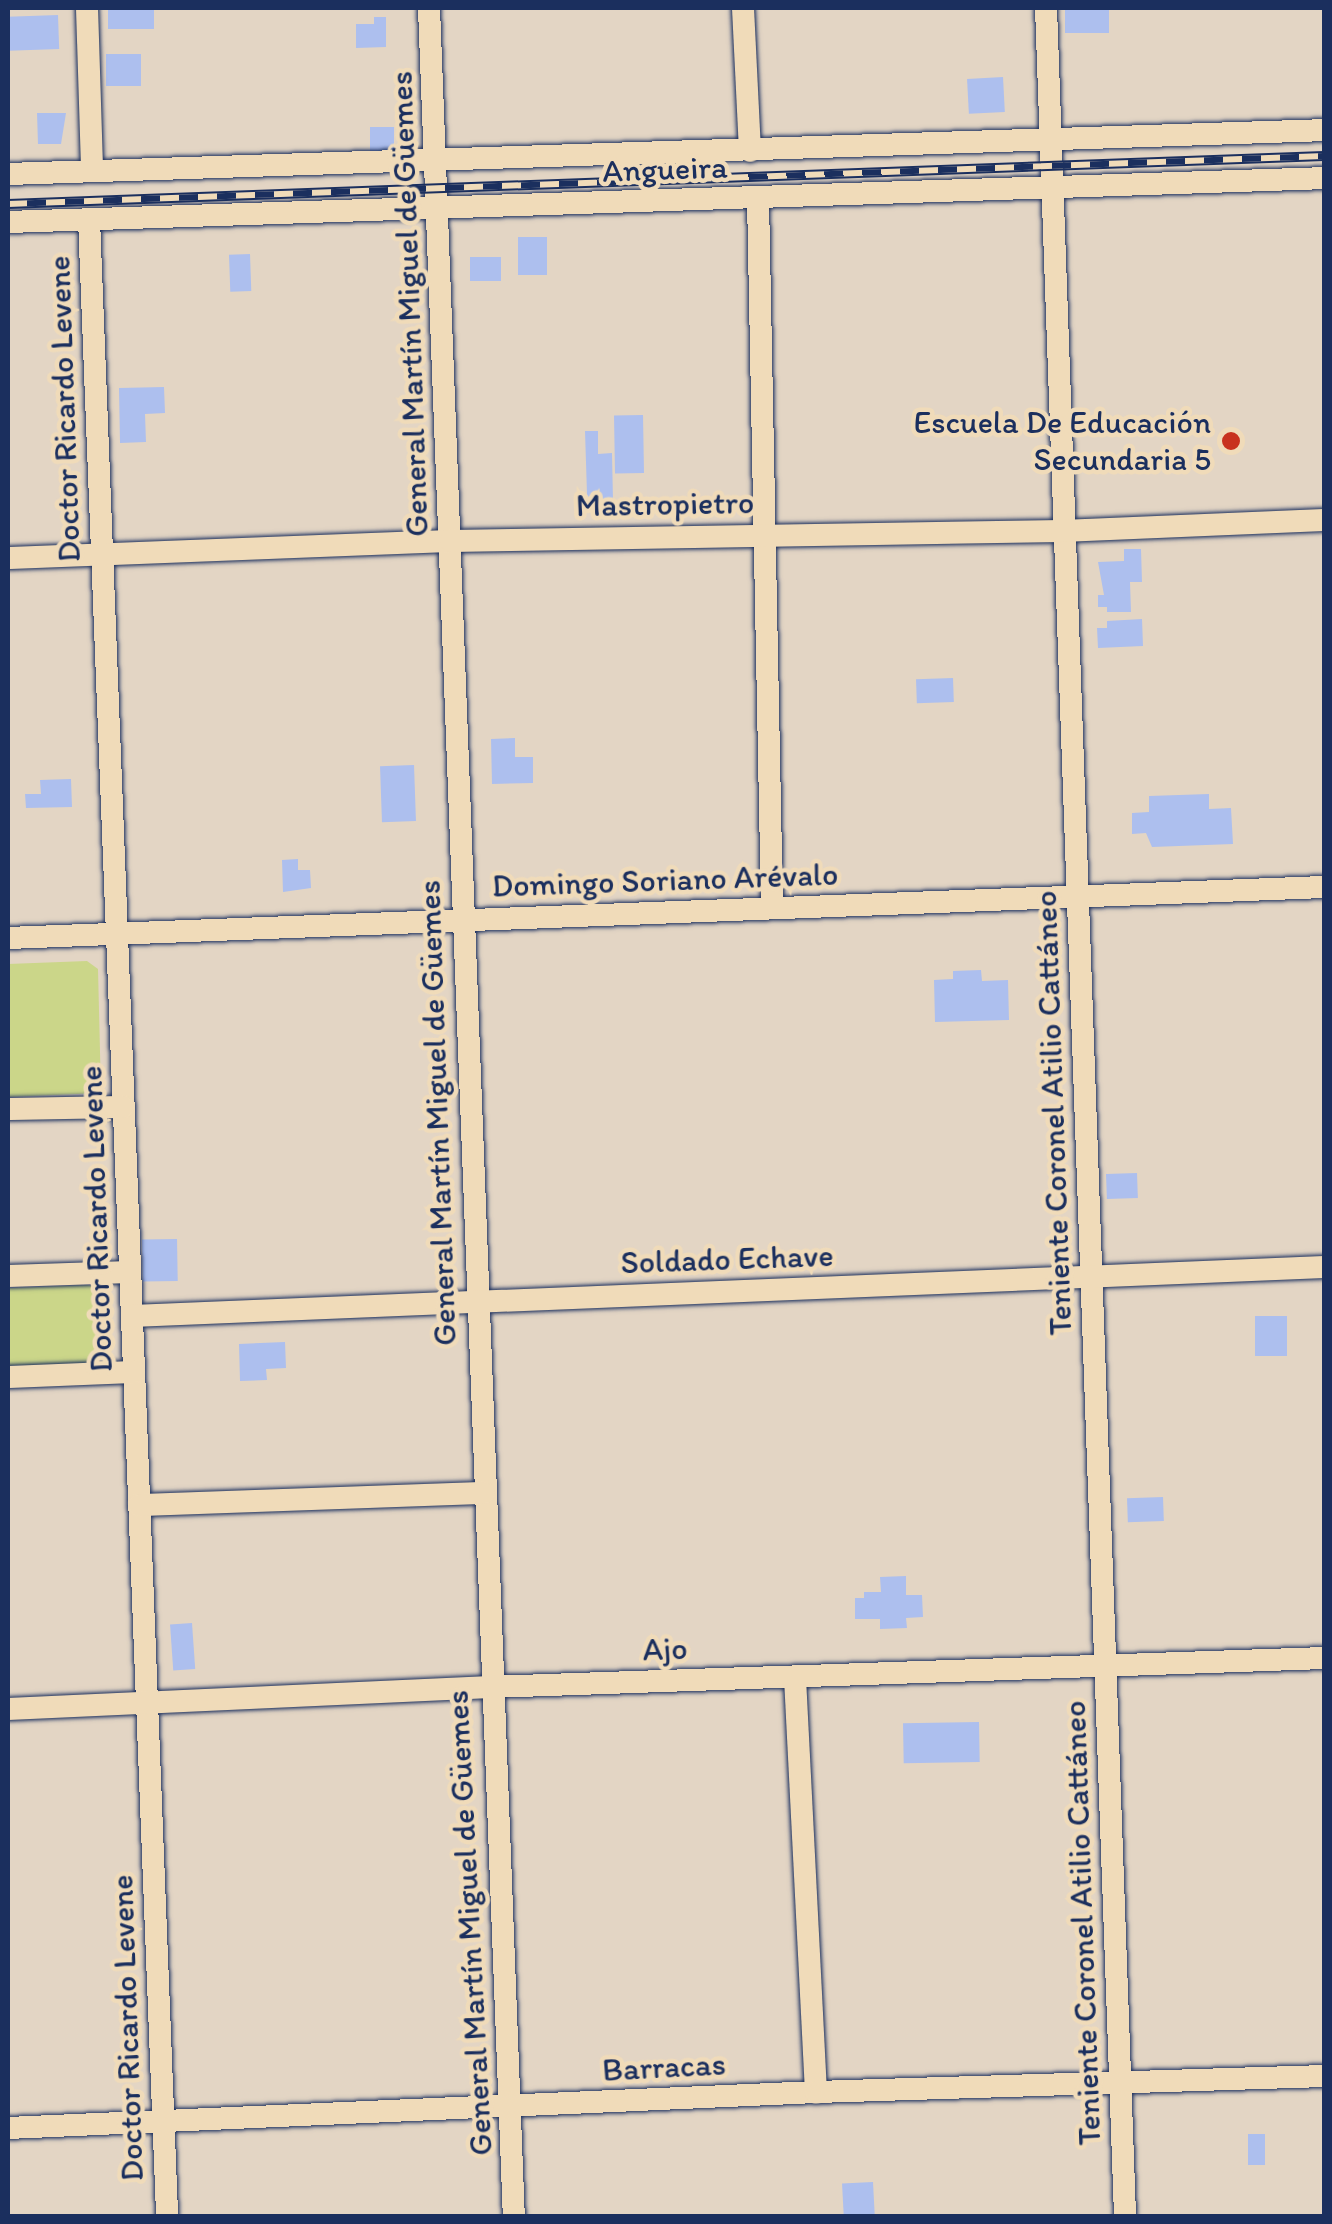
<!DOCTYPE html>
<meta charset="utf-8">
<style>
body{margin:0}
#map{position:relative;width:1332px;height:2224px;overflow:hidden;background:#e3d5c4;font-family:Itim,sans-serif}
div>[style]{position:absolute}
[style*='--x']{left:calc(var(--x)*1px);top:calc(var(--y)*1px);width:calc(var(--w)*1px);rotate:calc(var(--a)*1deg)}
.green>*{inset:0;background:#cbd689}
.building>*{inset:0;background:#adbfee;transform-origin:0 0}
.roads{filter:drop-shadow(0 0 2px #1b2f5e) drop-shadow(0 0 2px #1b2f5e)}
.minor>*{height:22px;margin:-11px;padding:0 11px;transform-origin:11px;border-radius:11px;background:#f0dbb9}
.rail>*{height:10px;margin-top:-5px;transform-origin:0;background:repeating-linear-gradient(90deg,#f0dbb9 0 19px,#1b2f5e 0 38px);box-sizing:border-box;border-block:2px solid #1b2f5e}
.dots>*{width:28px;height:28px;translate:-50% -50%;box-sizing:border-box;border:5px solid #f0dbb9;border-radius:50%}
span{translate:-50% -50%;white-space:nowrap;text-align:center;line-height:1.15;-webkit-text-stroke:9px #f0dbb9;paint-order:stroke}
.street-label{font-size:32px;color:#1b2f5e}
.poi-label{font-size:32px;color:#1b2f5e}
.right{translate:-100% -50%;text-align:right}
.frame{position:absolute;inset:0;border:10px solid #1b2f5e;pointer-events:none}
</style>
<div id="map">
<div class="green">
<div style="clip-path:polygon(87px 961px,98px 969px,101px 1093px,8px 1097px,8px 964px)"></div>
<div style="clip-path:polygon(87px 1285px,100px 1287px,108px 1297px,110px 1348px,102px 1358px,91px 1364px,8px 1366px,8px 1288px)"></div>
</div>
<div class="building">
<div style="left:108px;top:8px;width:46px;height:21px"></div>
<div style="left:1065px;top:8px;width:44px;height:25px"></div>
<div style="left:58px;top:15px;width:34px;height:50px;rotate:88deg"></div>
<div style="clip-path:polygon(374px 17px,386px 17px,386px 47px,356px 48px,356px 24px,374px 24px)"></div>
<div style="left:141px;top:54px;width:32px;height:35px;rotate:90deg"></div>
<div style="left:1003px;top:77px;width:35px;height:36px;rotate:87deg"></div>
<div style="clip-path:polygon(37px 113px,66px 113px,61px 144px,38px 144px)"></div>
<div style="left:370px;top:127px;width:24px;height:24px"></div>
<div style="left:518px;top:237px;width:29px;height:38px"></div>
<div style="left:250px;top:254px;width:37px;height:21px;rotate:88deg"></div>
<div style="left:470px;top:257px;width:31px;height:24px"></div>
<div style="clip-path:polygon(164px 387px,165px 413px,145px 414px,146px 442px,120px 443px,119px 388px)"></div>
<div style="left:643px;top:415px;width:58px;height:29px;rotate:89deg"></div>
<div style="clip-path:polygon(585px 431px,598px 431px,598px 454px,612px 453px,613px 501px,591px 501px,587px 494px)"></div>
<div style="clip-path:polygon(1124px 549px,1141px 549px,1142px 582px,1130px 582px,1131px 612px,1107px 612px,1107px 607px,1098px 607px,1098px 595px,1104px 595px,1098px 562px,1124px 561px)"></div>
<div style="clip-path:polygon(1142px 619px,1143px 646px,1098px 648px,1097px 628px,1107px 628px,1107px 621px)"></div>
<div style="left:953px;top:678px;width:24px;height:37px;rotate:88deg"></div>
<div style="clip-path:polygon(515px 738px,515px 757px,533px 757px,533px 783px,492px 784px,491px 739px)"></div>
<div style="left:414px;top:765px;width:56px;height:34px;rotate:88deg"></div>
<div style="clip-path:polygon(71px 779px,72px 807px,26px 808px,25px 794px,41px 794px,40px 780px)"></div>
<div style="clip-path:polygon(1209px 794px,1209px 809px,1231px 808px,1233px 844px,1152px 847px,1146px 833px,1132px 834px,1132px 813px,1149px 812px,1149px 796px)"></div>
<div style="clip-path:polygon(298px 859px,298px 870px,310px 870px,311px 888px,283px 892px,282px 860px)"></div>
<div style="clip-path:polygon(981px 970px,982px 981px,1008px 980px,1009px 1020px,935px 1022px,934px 980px,953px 979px,953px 971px)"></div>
<div style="left:1137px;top:1173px;width:25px;height:31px;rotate:88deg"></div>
<div style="left:177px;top:1239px;width:42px;height:35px;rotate:89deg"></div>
<div style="left:1255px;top:1316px;width:32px;height:40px"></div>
<div style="clip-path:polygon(285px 1342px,286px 1368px,266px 1369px,267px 1380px,240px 1381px,239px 1344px)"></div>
<div style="left:1163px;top:1497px;width:24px;height:36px;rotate:88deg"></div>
<div style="clip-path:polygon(906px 1576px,906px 1595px,922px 1595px,923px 1617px,906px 1618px,907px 1628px,880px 1629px,880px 1619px,855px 1619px,855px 1598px,864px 1598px,864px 1592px,881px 1592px,880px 1577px)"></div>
<div style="left:192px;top:1623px;width:46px;height:22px;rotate:86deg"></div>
<div style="left:979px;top:1722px;width:40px;height:76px;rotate:89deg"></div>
<div style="left:1248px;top:2134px;width:17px;height:31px"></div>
<div style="left:873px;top:2182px;width:34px;height:31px;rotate:87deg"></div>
</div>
<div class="roads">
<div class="minor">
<div style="--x:87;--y:8;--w:163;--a:88.2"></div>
<div style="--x:429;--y:8;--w:2210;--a:87.8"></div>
<div style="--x:743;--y:8;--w:143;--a:87.2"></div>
<div style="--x:1046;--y:8;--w:2209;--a:87.95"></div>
<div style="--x:8;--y:174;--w:1317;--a:-1.91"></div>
<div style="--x:758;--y:198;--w:710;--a:88.87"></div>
<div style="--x:89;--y:219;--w:1999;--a:87.76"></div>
<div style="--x:8;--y:222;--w:1317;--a:-1.91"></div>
<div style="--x:8;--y:558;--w:443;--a:-2.2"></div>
<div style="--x:451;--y:541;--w:611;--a:-0.94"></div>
<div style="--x:1062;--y:531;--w:262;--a:-2.4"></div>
<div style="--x:8;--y:938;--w:1317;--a:-2.22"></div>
<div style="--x:8;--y:1109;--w:115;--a:-1"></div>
<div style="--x:8;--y:1276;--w:122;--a:-1.9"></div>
<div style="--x:132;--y:1316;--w:1193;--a:-2.35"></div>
<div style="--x:8;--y:1377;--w:126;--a:-2.3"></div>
<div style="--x:139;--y:1505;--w:345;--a:-2"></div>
<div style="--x:795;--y:1678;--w:415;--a:87.1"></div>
<div style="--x:8;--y:1709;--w:483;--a:-2.6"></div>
<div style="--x:490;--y:1687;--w:835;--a:-1.99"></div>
<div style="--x:8;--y:2128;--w:809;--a:-2.55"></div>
<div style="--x:816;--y:2092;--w:508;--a:-1.8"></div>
</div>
</div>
<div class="rail">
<div style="--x:8;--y:204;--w:1317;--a:-2.09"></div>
</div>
<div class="dots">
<div style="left:1231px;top:441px;background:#c8321e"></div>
</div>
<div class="street-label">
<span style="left:665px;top:169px;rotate:-2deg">Angueira</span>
<span style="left:409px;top:304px;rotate:-92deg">General Martín Miguel de Güemes</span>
<span style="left:64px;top:409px;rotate:-92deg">Doctor Ricardo Levene</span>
<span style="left:665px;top:504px;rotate:-1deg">Mastropietro</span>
<span style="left:665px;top:880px;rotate:-2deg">Domingo Soriano Arévalo</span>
<span style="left:437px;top:1113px;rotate:-92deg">General Martín Miguel de Güemes</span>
<span style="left:1053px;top:1113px;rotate:-92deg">Teniente Coronel Atilio Cattáneo</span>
<span style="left:96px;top:1219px;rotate:-92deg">Doctor Ricardo Levene</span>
<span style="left:727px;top:1259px;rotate:-2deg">Soldado Echave</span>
<span style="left:665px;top:1649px;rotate:-2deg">Ajo</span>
<span style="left:469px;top:1923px;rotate:-93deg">General Martín Miguel de Güemes</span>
<span style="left:1082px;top:1923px;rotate:-92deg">Teniente Coronel Atilio Cattáneo</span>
<span style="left:127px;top:2028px;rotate:-92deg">Doctor Ricardo Levene</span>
<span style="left:664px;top:2067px;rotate:-3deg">Barracas</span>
</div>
<div class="poi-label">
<span class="right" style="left:1211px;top:441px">Escuela De Educación<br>Secundaria 5</span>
</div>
<div class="frame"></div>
</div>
